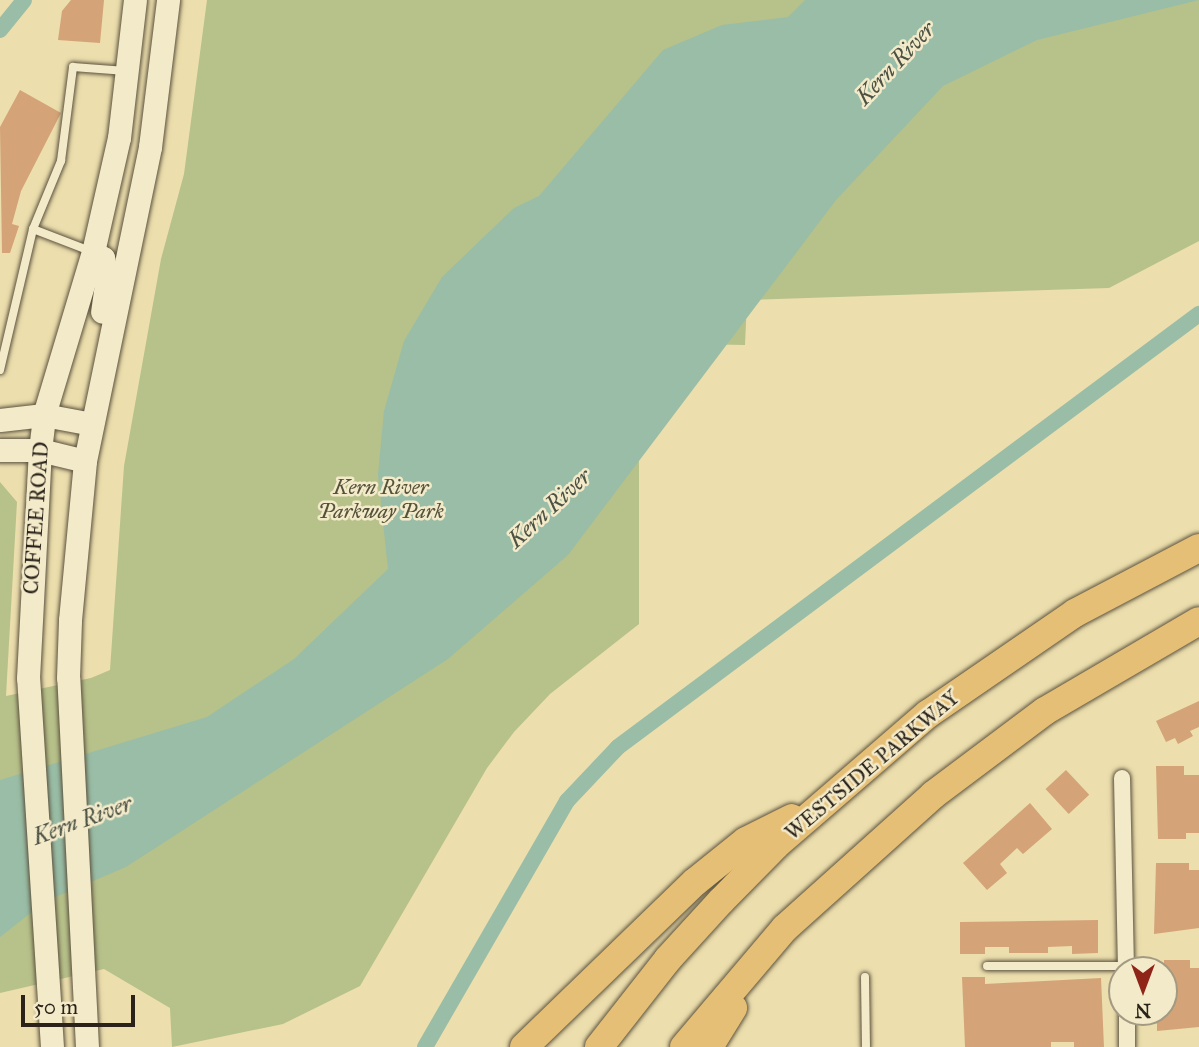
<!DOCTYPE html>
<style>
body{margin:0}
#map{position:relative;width:1199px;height:1047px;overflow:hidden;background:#ecdead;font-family:"IM FELL Great Primer",serif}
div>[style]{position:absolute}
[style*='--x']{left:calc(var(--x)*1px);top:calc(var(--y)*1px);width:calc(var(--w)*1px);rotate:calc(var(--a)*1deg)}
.green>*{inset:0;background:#b7c18a}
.water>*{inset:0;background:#99bda6}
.canal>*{height:16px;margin:-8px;padding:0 8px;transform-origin:8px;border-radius:8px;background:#99bda6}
.building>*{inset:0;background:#d4a377;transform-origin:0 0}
.roads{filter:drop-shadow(0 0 2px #5b523e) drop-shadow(0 0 2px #5b523e)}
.service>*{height:8px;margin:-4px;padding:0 4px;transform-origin:4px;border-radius:4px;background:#f3eaca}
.minor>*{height:16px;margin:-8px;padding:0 8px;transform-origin:8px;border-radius:8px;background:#f3eaca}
.secondary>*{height:23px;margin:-11.5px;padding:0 11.5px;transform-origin:11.5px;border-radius:11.5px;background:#f3eaca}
.motorway>*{height:28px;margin:-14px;padding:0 14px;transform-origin:14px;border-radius:14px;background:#e6bf76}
span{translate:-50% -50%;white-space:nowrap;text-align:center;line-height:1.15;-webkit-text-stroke:5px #f3eaca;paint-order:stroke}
.park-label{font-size:21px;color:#55523b;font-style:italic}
.street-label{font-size:21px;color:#2b2319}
.water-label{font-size:23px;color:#4c5143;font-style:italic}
.north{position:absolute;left:1108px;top:956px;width:70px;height:70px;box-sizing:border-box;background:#f3eaca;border:2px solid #a39a83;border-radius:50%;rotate:180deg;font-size:19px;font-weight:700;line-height:28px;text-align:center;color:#2b2319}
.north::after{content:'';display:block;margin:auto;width:24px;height:32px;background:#8f2418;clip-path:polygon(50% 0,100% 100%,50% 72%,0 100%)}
.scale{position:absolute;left:21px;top:995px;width:114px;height:32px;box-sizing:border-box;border:4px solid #2b2319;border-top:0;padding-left:9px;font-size:21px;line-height:24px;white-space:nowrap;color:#2b2319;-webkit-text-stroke:5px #f3eaca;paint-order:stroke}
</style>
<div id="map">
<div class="green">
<div style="clip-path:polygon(207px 0,1199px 0,1199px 241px,1109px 288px,747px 300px,745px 345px,639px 343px,639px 624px,550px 694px,514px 732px,487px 768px,360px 986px,283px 1024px,172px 1047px,170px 1008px,104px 969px,0 993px,0 482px,17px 502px,6px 696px,91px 678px,110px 670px,124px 466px,161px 259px,184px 174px)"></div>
</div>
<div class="water">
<div style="clip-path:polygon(805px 0,1199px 0,1037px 40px,943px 86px,836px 200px,568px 555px,448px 659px,126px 867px,46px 901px,0 937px,0 780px,207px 717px,294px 659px,388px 569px,378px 475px,384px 411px,404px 341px,442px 277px,514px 208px,539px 196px,663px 50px,722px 25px,788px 17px)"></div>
</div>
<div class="canal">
<div style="--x:0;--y:30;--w:38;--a:-51"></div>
<div style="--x:425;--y:1047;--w:284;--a:-60"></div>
<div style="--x:567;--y:801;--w:74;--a:-46.6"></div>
<div style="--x:618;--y:747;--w:725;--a:-36.7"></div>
</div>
<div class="building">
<div style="clip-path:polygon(71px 0,104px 0,100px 43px,58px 40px,62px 11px)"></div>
<div style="clip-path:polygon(20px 90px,61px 113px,21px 191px,12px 224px,19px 226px,10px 253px,2px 253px,0 127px)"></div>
<div style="clip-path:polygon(1199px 701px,1199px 727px,1190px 731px,1193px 736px,1178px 744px,1175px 738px,1166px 742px,1156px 721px)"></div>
<div style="clip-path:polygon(1156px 766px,1184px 766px,1184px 775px,1199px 775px,1199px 833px,1186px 833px,1186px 839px,1158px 839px)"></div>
<div style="left:1066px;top:770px;width:34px;height:28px;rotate:47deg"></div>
<div style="clip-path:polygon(1030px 803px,1052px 829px,1023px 854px,1017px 848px,1000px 864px,1007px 873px,987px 890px,963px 863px)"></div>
<div style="clip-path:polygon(1156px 863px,1189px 863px,1189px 870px,1199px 870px,1199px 928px,1154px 934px)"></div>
<div style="clip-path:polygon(1098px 920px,1098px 953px,1072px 954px,1072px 946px,1048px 947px,1048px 953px,1009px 953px,1009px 947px,985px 947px,985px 954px,960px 954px,960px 922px)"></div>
<div style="clip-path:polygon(1164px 960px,1190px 960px,1190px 968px,1199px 968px,1199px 1027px,1157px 1031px,1157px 1012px,1164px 1012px)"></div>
<div style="clip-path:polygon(962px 977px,985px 977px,985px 984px,1101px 978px,1104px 1047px,1074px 1047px,1074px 1042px,1051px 1042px,1051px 1047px,965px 1047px)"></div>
</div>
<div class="roads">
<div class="service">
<div style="--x:33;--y:229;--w:64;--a:21"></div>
<div style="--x:0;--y:370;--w:145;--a:-76.8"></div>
<div style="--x:33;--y:229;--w:74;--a:-67.6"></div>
<div style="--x:61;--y:161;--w:95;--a:-82.7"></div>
<div style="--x:73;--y:67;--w:53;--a:4.3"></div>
<div style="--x:987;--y:966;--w:139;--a:0"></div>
<div style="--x:865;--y:977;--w:70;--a:89.2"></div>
</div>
<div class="minor">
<div style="--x:1122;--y:778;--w:192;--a:88.8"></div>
<div style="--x:1127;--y:1012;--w:35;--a:90"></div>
</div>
<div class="secondary">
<div style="--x:93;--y:252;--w:12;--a:31"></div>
<div style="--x:103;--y:258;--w:19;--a:78"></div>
<div style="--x:107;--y:277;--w:35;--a:98"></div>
<div style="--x:0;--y:420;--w:44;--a:-6.5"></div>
<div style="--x:44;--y:415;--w:49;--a:10.6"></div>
<div style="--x:0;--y:450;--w:40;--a:0"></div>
<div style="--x:40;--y:450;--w:46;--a:13.7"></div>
<div style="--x:52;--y:1047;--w:370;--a:-93.7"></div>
<div style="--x:28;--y:678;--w:228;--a:-87"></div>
<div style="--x:40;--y:450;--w:35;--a:-83"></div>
<div style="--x:44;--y:415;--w:170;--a:-73.3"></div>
<div style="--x:93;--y:252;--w:117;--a:-77.2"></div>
<div style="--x:119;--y:138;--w:139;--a:-83.4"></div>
<div style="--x:87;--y:1047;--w:369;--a:-92.9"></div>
<div style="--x:68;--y:678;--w:58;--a:-88"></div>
<div style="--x:70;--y:620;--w:160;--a:-84.6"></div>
<div style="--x:85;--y:461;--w:321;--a:-78.3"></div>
<div style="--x:150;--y:147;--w:148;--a:-83"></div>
</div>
<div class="motorway">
<div style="--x:524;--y:1047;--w:238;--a:-44"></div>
<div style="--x:695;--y:882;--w:65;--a:-38.8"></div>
<div style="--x:746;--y:841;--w:51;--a:-26.6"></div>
<div style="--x:599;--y:1047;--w:112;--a:-51.9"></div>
<div style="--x:668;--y:959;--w:79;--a:-47.6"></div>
<div style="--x:721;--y:901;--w:78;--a:-45.5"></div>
<div style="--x:776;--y:845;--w:201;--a:-40.8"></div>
<div style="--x:928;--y:714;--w:178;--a:-34.5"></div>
<div style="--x:1075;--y:613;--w:140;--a:-27.7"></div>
<div style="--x:684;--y:1047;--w:156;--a:-49.7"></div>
<div style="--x:785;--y:928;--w:199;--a:-41.9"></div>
<div style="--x:933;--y:795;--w:140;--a:-36.9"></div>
<div style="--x:1045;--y:711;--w:178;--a:-30.3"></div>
<div style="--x:709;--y:1047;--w:46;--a:-58.4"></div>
</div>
</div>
<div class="park-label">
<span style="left:381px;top:499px">Kern River<br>Parkway Park</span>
</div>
<div class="street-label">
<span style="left:36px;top:518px;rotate:-86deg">COFFEE ROAD</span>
<span style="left:872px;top:765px;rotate:-40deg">WESTSIDE PARKWAY</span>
</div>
<div class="water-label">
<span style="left:895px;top:63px;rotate:-47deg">Kern River</span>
<span style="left:549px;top:508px;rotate:-43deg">Kern River</span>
<span style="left:82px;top:820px;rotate:-20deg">Kern River</span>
</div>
<div class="north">N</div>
<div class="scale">50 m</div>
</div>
